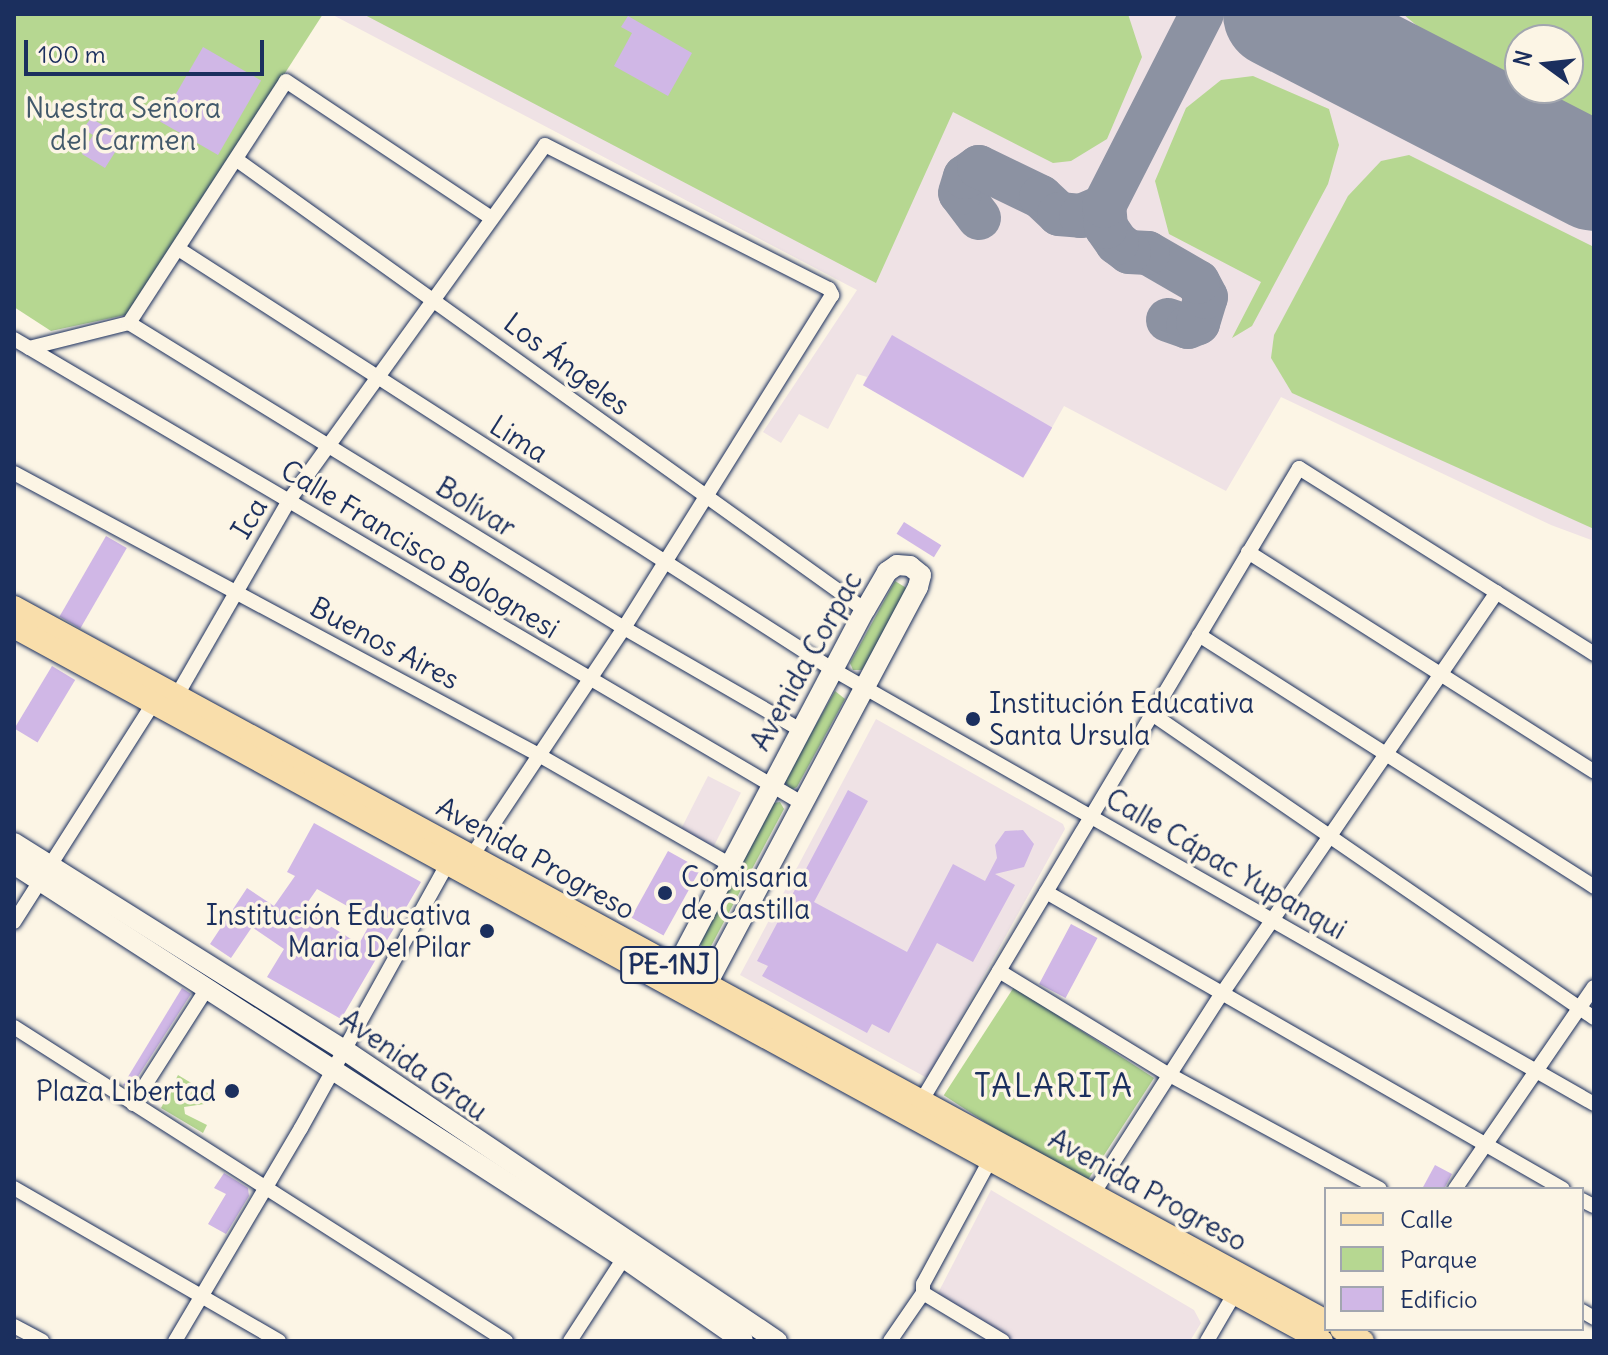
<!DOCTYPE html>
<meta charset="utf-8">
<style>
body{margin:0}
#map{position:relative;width:1608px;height:1355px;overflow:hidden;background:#fcf5e5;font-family:Delius,sans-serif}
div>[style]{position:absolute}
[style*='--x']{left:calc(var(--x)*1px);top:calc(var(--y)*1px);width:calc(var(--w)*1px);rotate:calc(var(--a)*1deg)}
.built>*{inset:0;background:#efe2e5;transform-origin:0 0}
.green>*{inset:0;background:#b6d791;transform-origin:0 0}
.taxiway>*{height:44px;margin:-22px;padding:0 22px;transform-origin:22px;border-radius:22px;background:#8c92a2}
.runway>*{height:108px;margin:-54px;padding:0 54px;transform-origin:54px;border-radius:54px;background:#8c92a2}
.building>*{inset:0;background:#d0b7e6;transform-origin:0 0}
.roads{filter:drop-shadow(0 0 2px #1b2f5e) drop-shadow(0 0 2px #1b2f5e)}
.street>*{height:14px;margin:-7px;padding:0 7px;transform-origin:7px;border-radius:7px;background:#fcf5e5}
.secondary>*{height:20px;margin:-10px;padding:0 10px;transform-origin:10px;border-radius:10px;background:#fcf5e5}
.primary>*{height:22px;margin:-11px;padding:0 11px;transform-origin:11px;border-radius:11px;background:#f9deab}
.dots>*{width:22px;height:22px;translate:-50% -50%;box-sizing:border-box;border:4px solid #fcf5e5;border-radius:50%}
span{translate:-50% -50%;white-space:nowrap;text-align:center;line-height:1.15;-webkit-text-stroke:7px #fcf5e5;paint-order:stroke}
.shield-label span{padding:2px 6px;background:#fcf5e5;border:2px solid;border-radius:6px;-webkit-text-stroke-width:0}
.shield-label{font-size:26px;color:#1b2f5e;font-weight:700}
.park-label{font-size:28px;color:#42596b}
.street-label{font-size:28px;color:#1b2f5e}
.poi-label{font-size:28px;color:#1b2f5e}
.left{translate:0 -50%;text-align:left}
.right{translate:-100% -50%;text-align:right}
.quarter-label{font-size:32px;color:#1b2f5e;letter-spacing:2px}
.frame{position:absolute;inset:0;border:16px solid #1b2f5e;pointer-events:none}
.legend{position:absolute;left:1324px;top:1187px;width:260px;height:144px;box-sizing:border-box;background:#fcf5e5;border:2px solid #a2a6af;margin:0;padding:10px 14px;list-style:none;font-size:24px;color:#1b2f5e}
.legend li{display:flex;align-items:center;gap:16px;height:40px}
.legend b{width:40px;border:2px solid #a2a6af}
.north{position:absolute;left:1504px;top:24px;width:80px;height:80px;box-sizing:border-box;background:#fcf5e5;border:2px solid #a2a6af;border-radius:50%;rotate:285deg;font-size:22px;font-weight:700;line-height:32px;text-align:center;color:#1b2f5e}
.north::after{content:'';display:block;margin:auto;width:28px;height:36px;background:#1b2f5e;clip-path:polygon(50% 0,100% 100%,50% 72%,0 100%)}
.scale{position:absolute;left:24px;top:40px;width:240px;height:36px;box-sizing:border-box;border:4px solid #1b2f5e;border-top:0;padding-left:10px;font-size:24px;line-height:28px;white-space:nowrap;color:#1b2f5e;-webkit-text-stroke:6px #fcf5e5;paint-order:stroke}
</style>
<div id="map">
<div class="built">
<div style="clip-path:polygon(evenodd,331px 14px,1594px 14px,1594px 541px,1551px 525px,1281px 397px,1226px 491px,1064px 406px,1026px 474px,863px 385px,867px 377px,857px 374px,828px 429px,799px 414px,781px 443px,763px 432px,857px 290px,331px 14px,1520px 40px,1568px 40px,1568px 88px,1520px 88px,1520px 40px)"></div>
<div style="clip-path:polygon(876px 719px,1063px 824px,1065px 829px,927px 1078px,740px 975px)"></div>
<div style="left:708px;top:776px;width:37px;height:63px;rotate:27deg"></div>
<div style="clip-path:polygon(991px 1190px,1194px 1310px,1201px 1323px,1190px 1341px,1011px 1341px,936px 1297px)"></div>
</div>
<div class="green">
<div style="clip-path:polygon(14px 14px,323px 14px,130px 314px,51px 331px,14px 307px)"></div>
<div style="clip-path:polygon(363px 14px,1128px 14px,1142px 57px,1107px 139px,1071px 161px,1053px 163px,953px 112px,876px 283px)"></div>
<div style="clip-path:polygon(1403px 14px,1594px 14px,1594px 120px,1532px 88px,1568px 88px,1568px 40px,1520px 40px,1520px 82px,1428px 35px)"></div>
<div style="clip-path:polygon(1253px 76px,1329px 109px,1339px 145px,1328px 184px,1252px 326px,1232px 338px,1261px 282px,1169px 234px,1155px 181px,1186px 108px,1221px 80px)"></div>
<div style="clip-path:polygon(1409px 155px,1594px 247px,1594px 529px,1292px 393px,1271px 358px,1274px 335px,1348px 196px,1381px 161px)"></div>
<div style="clip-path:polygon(895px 581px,908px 589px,862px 670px,853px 670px,850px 663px)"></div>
<div style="clip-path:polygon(835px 691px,845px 699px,797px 787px,791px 790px,784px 781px)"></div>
<div style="clip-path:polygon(780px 802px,784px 809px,710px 948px,703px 947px,700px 944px,773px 803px)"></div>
<div style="left:1014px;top:987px;width:167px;height:129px;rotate:33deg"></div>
<div style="clip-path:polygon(178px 1075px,213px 1096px,211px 1103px,184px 1107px,185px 1114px,207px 1125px,203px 1133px,161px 1108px)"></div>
</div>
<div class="taxiway">
<div style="--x:979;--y:218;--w:31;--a:-127"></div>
<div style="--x:960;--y:193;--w:17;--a:-73"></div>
<div style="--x:965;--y:177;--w:17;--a:-36"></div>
<div style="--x:979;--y:167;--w:69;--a:25.8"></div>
<div style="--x:1041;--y:197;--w:25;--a:43"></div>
<div style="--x:1059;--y:214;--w:22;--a:5"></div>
<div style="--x:1081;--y:216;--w:25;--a:-23"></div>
<div style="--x:1168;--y:320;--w:21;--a:19"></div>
<div style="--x:1188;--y:327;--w:11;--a:-22"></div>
<div style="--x:1198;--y:323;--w:27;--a:-73"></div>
<div style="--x:1206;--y:297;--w:17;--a:-118"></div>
<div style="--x:1198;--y:282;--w:58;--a:-149.9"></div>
<div style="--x:1148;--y:253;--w:19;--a:-177"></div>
<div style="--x:1129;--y:252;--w:15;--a:-143"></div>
<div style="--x:1117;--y:243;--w:19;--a:-125"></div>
<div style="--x:1106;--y:227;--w:21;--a:-95"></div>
<div style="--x:1104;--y:206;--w:216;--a:-63"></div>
</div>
<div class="runway">
<div style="--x:1277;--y:14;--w:356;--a:27.2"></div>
</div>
<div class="building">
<div style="clip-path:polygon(628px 16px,692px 53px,668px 96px,614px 66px,632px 33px,621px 27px)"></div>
<div style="left:203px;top:47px;width:67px;height:86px;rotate:30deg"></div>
<div style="clip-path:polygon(91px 118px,124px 138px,105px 168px,82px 154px,93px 135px,83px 129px)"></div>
<div style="left:892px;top:335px;width:185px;height:58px;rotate:30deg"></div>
<div style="left:904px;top:522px;width:44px;height:14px;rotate:32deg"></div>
<div style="left:106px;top:536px;width:24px;height:93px;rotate:30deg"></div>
<div style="left:52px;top:666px;width:27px;height:73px;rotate:31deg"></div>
<div style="clip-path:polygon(848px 790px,868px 801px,814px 902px,907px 952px,953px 864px,985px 881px,997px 858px,995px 845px,1005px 831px,1023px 830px,1034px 844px,1024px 867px,995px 874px,1015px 885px,973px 962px,937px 943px,889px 1033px,872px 1024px,867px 1033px,762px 976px,768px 966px,757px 961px)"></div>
<div style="clip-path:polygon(evenodd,314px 823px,421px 882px,341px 1019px,267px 977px,284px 949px,252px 927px,231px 958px,210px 944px,247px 888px,274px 906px,295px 876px,287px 872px,314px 823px,317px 889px,372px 920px,359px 944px,303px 909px,317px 889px)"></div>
<div style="left:668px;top:851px;width:37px;height:76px;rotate:29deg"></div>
<div style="left:1071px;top:924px;width:30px;height:68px;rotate:28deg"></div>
<div style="clip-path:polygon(182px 988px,191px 994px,130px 1089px,123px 1085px)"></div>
<div style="clip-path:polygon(1435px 1165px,1452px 1174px,1445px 1187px,1422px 1189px)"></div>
<div style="clip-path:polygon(224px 1173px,248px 1188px,249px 1196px,226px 1234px,208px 1224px,226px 1194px,214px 1188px)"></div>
</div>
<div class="roads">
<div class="street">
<div style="--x:237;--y:160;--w:773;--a:35.62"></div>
<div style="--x:180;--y:250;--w:775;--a:32.73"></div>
<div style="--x:832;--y:669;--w:877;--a:29.72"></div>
<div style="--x:129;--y:323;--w:581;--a:31.64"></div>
<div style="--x:624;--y:628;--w:202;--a:30"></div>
<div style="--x:14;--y:339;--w:912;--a:30.5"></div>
<div style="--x:29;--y:348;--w:103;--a:-14"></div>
<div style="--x:129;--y:323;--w:288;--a:-57"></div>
<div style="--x:286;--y:81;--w:245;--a:33.7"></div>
<div style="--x:14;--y:473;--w:594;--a:28.25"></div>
<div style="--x:537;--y:754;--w:221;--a:29.8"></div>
<div style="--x:1248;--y:552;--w:410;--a:32.4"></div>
<div style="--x:1199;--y:635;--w:469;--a:32.5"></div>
<div style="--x:1152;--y:714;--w:536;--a:34.52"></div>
<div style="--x:1046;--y:892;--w:596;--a:29.88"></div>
<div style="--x:14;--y:922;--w:259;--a:-57.5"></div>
<div style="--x:153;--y:704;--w:24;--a:-17"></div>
<div style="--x:176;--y:697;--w:228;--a:-60.1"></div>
<div style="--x:290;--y:499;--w:436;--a:-54.2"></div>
<div style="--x:545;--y:145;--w:318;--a:26.9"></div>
<div style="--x:829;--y:289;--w:7;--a:63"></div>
<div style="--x:832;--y:295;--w:393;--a:122"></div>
<div style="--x:624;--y:628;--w:281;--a:123.7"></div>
<div style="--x:999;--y:971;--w:198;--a:31.4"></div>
<div style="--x:1168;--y:1074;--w:241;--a:28.5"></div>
<div style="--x:14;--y:1027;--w:584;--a:32.55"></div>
<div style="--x:922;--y:1100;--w:736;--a:-59.18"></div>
<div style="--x:1299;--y:468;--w:349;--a:32.2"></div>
<div style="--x:133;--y:1104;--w:135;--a:-57.4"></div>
<div style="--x:14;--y:1188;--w:306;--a:30"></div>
<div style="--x:1455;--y:1189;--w:245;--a:-55.5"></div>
<div style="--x:1093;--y:1194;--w:237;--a:-57.3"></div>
<div style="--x:1221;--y:995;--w:488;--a:-55.6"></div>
<div style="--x:1582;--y:1200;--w:13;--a:27"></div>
<div style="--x:923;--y:1293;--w:93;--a:31"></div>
<div style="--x:1582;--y:1311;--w:14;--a:30"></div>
<div style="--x:14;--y:1326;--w:32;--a:28"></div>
<div style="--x:175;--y:1341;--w:247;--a:-59.4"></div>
<div style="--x:301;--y:1128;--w:308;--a:-61"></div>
<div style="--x:570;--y:1341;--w:99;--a:-57"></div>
<div style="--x:890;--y:1341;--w:58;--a:-55.5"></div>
<div style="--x:923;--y:1293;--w:9;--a:-90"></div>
<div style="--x:923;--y:1284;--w:143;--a:-61.6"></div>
<div style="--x:1207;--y:1341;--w:64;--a:-59.8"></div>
</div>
<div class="secondary">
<div style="--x:14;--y:843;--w:388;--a:32.1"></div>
<div style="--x:343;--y:1049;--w:523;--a:33.93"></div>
<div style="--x:14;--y:864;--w:726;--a:32.86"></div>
<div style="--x:624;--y:1258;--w:145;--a:34.9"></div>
<div style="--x:669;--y:981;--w:420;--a:-62.2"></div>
<div style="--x:865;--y:610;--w:44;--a:-59.9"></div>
<div style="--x:887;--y:572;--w:12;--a:-35"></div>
<div style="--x:897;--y:565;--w:13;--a:4"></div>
<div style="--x:910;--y:566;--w:14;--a:39"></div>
<div style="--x:921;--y:575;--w:12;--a:104"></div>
<div style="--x:918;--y:587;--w:464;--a:118"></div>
</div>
<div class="primary">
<div style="--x:14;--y:607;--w:1494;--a:28.56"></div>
<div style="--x:14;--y:627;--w:1490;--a:28.63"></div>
<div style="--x:1341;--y:1329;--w:25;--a:29"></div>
</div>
</div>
<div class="dots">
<div style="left:973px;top:719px;background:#1b2f5e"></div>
<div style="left:665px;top:893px;background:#1b2f5e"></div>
<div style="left:487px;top:931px;background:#1b2f5e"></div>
<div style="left:232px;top:1091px;background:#1b2f5e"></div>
</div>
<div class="shield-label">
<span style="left:669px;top:965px">PE-1NJ</span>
</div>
<div class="park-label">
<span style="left:123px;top:124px">Nuestra Señora<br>del Carmen</span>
</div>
<div class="street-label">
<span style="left:567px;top:364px;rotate:37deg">Los Ángeles</span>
<span style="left:519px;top:439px;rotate:32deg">Lima</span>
<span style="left:476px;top:507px;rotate:32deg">Bolívar</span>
<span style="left:249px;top:518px;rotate:-59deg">Ica</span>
<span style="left:420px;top:549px;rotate:31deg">Calle Francisco Bolognesi</span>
<span style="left:385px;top:643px;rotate:28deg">Buenos Aires</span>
<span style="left:806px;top:661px;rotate:-61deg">Avenida Corpac</span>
<span style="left:536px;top:858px;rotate:29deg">Avenida Progreso</span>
<span style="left:1226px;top:864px;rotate:30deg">Calle Cápac Yupanqui</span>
<span style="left:414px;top:1065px;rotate:35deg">Avenida Grau</span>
<span style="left:1148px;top:1190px;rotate:29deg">Avenida Progreso</span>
</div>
<div class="poi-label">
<span class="left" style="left:989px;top:719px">Institución Educativa<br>Santa Ursula</span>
<span class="left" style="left:681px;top:893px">Comisaria<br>de Castilla</span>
<span class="right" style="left:471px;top:931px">Institución Educativa<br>Maria Del Pilar</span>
<span class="right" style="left:216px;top:1091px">Plaza Libertad</span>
</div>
<div class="quarter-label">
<span style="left:1054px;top:1086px">TALARITA</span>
</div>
<div class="frame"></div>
<ul class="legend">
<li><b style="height:10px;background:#f9deab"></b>Calle</li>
<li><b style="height:22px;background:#b6d791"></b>Parque</li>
<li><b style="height:22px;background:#d0b7e6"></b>Edificio</li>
</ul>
<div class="north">N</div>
<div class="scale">100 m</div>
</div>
